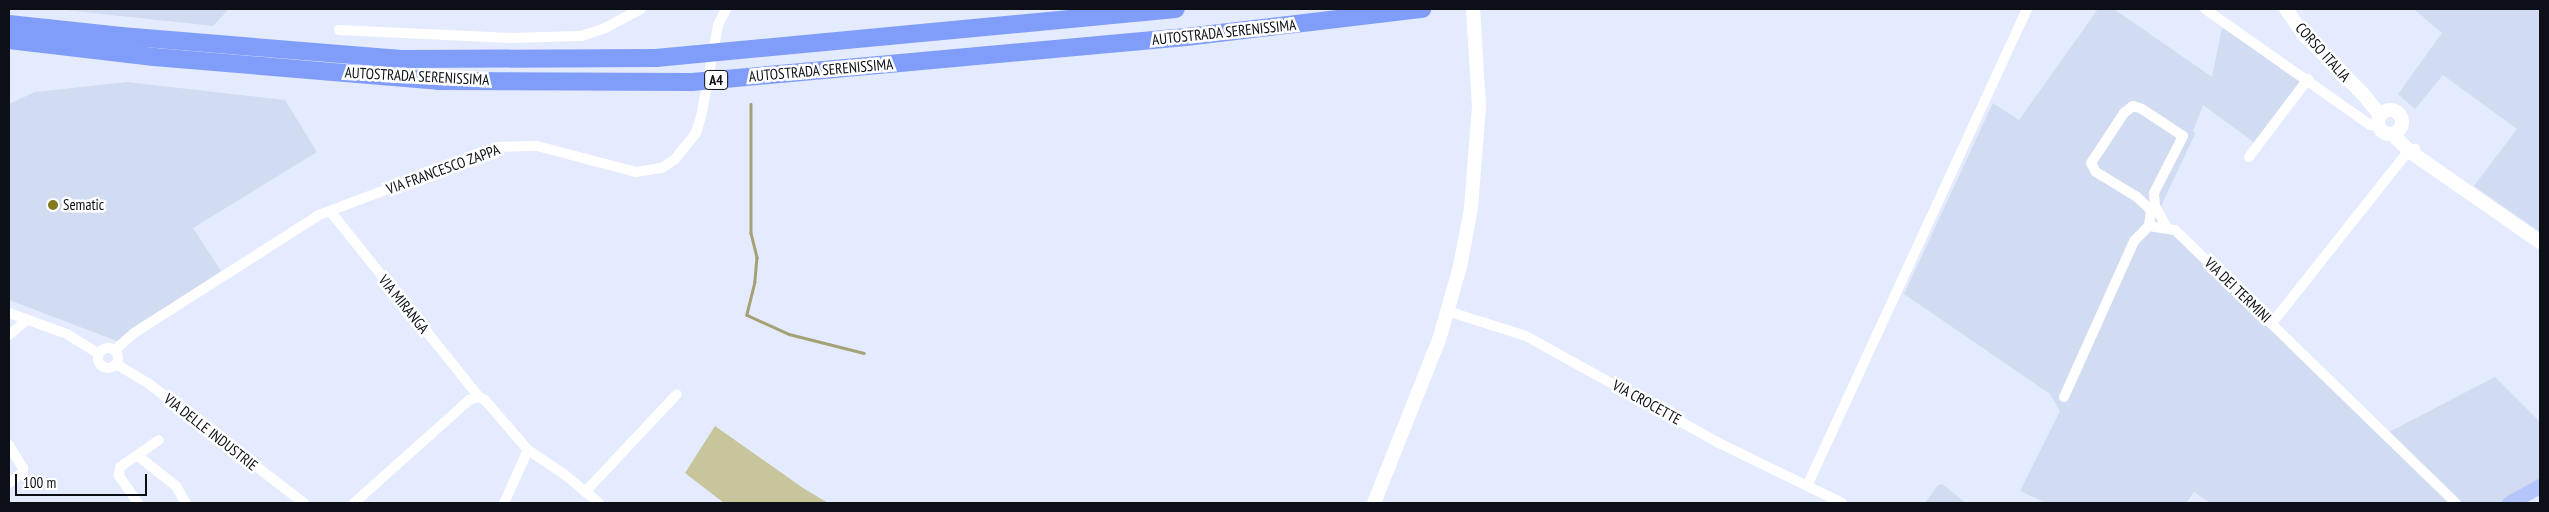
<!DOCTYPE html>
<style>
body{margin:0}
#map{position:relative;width:2549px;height:512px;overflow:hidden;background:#e4ebfe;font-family:"PT Sans Narrow",sans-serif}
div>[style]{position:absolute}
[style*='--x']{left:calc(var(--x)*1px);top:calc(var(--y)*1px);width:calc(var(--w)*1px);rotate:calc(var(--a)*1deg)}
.built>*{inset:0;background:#d1dbf2}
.green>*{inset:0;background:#c8c59c}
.stream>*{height:2.5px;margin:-1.25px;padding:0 1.25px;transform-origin:1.25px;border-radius:1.25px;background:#a6a175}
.street>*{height:10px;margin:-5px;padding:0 5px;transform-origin:5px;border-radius:5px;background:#fff}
.street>.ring{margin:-5px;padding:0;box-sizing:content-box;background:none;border:10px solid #fff;border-radius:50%}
.secondary>*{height:14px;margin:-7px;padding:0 7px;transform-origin:7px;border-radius:7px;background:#fff}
.secondary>.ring{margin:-7px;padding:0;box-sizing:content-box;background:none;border:14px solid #fff;border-radius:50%}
.primary>*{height:15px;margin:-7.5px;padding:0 7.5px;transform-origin:7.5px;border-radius:7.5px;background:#b3c5fb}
.highway>*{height:18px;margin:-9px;padding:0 9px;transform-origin:9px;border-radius:9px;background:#809ef9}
.dots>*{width:14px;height:14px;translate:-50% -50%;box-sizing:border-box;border:2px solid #fff;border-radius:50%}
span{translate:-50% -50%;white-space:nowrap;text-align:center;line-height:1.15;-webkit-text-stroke:5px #fff;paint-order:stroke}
.shield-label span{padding:1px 4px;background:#fff;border:1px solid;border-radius:4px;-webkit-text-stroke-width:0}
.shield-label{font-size:14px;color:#0c0f16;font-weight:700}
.street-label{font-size:15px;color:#0c0f16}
.poi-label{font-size:15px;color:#0c0f16}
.left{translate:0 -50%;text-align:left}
.frame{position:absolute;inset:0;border:10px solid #0c0f16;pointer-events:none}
.scale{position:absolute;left:15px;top:474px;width:132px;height:22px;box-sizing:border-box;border:2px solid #0c0f16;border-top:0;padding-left:6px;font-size:15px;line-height:18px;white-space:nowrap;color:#0c0f16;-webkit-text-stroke:4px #fff;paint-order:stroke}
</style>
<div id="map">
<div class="built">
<div style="clip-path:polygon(57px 9px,229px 9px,213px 26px)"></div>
<div style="clip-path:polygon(2098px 9px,2114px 9px,2212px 77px,2222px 28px,2303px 80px,2255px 143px,2203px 105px,2193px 131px,2195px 134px,2161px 206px,2173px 233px,2452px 503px,2210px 503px,2194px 492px,2186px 503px,2046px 503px,2020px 491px,2060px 411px,2050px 394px,1904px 294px,1993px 103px,2019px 120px)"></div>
<div style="clip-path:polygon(2414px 9px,2540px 9px,2540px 232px,2474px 186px,2517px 129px,2443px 75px,2415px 109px,2398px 94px,2442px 33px)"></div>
<div style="clip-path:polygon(127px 82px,285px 100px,317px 152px,193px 228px,221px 271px,117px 341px,9px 300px,9px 104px,35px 92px)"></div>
<div style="clip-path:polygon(2495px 377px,2540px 422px,2540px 484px,2503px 503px,2460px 503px,2389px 432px)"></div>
<div style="clip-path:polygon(1942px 484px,1966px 503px,1925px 503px,1938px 485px)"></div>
</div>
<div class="green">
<div style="clip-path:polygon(715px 426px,803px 488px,828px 503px,724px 503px,685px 473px)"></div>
</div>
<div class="stream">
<div style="--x:751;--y:104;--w:129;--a:90"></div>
<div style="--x:751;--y:233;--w:25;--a:76"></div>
<div style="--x:757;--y:257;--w:25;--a:95"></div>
<div style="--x:755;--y:282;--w:34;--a:104"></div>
<div style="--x:747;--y:315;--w:46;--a:24.3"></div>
<div style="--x:789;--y:334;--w:77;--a:14.2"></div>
</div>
<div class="street">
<div style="--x:2205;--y:9;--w:202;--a:35.1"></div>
<div style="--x:2370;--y:125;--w:9;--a:13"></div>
<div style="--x:339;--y:30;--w:167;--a:2.7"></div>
<div style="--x:506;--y:38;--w:75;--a:-1.5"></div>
<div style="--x:581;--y:36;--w:25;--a:-18"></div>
<div style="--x:605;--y:28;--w:40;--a:-28"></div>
<div style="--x:2249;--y:157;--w:98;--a:-52.9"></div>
<div style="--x:330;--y:211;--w:238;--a:51.3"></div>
<div style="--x:2149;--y:226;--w:16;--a:-83"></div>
<div style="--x:2151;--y:210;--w:19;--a:-137"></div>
<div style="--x:2137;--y:197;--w:48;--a:-148.6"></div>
<div style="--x:2096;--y:172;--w:10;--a:-119"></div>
<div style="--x:2091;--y:163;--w:60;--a:-56.6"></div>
<div style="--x:2124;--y:113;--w:11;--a:-38"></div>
<div style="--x:2133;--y:106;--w:9;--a:18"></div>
<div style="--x:2142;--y:109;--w:49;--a:33.4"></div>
<div style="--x:2183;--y:136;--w:64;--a:117"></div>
<div style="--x:2154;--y:193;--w:13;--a:86"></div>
<div style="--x:2155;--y:206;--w:26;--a:61"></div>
<div style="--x:1447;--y:311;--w:83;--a:17.6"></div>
<div style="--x:1526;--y:336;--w:221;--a:29"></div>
<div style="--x:1719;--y:443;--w:137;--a:26"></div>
<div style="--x:9;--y:313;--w:62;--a:19.9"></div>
<div style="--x:67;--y:334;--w:36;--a:32"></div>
<div style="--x:2272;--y:323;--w:214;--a:-51.6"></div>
<div style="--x:2405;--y:155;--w:12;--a:-31"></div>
<div style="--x:9;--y:335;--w:23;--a:-40"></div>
<div class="ring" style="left:98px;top:348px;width:10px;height:10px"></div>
<div style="--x:115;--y:350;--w:25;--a:-42"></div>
<div style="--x:134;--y:333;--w:219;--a:-32.5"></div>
<div style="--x:319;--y:215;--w:192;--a:-20.7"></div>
<div style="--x:499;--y:147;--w:38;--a:-2"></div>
<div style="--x:537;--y:146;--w:102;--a:14.7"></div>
<div style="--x:636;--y:172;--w:26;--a:-9"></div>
<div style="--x:662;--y:168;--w:16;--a:-35"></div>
<div style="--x:675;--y:159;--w:33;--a:-51"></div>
<div style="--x:696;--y:133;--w:17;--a:-73"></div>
<div style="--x:701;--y:117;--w:94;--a:-79.5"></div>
<div style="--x:718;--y:25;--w:18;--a:-63"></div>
<div style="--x:116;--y:364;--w:37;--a:31"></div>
<div style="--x:148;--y:383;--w:197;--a:37.6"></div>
<div style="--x:2064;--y:397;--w:171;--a:-65.8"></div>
<div style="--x:2134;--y:241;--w:21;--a:-45"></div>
<div style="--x:2149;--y:226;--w:26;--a:9"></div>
<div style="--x:2175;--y:230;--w:392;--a:44.2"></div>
<div style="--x:9;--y:445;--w:27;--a:59"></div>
<div style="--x:23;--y:468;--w:4;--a:90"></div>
<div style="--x:23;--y:472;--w:18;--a:142"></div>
<div style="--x:138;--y:456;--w:48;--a:38.3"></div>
<div style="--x:176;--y:486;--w:20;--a:60"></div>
<div style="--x:1807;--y:486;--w:525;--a:-65.24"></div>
<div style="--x:585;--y:492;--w:134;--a:-46.8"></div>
<div style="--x:138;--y:503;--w:33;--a:-125"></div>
<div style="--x:119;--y:476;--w:9;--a:-84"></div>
<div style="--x:120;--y:467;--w:47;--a:-34.7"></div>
<div style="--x:354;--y:503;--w:154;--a:-41.8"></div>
<div style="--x:469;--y:400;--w:10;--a:-17"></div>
<div style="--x:479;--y:397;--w:7;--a:27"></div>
<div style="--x:485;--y:400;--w:66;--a:49.3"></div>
<div style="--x:528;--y:450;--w:43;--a:33.7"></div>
<div style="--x:564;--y:474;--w:45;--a:39.6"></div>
<div style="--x:504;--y:503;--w:58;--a:-65.6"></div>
</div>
<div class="secondary">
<div style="--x:2286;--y:9;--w:33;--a:55"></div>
<div style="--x:2305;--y:36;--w:82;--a:45"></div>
<div style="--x:2363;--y:94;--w:27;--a:51"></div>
<div class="ring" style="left:2378px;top:110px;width:10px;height:10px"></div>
<div style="--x:2392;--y:134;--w:28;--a:44"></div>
<div style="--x:2412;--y:153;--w:156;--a:34.8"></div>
<div style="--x:1374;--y:503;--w:175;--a:-68.3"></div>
<div style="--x:1439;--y:340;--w:76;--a:-74"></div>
<div style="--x:1460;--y:267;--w:60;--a:-79.4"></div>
<div style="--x:1471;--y:208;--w:102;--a:-85.5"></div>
<div style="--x:1479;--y:106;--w:97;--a:-93.5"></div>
</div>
<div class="primary">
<div style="--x:2509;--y:503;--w:35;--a:-29"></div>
</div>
<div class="highway">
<div style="--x:9;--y:24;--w:113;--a:6.1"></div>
<div style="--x:121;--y:36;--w:281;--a:4.7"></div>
<div style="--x:401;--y:59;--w:255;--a:-0.2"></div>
<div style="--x:656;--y:58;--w:522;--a:-5.38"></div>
<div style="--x:9;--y:40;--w:146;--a:6.7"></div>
<div style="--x:154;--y:57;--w:285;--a:4.8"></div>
<div style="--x:438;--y:81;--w:254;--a:0.2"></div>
<div style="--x:692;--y:82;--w:496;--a:-5.2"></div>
<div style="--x:1186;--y:37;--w:238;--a:-6.8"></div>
</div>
<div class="dots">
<div style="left:53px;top:205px;background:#82781d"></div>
</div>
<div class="shield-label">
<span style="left:716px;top:80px">A4</span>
</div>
<div class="street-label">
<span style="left:1224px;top:32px;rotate:-6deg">AUTOSTRADA SERENISSIMA</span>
<span style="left:2323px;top:52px;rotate:48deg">CORSO ITALIA</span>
<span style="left:821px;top:70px;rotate:-5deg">AUTOSTRADA SERENISSIMA</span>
<span style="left:417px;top:76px;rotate:3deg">AUTOSTRADA SERENISSIMA</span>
<span style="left:443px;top:169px;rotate:-20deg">VIA FRANCESCO ZAPPA</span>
<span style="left:2238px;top:290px;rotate:44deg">VIA DEI TERMINI</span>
<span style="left:404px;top:304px;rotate:51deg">VIA MIRANGA</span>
<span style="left:1647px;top:402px;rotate:29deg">VIA CROCETTE</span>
<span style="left:211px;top:432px;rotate:38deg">VIA DELLE INDUSTRIE</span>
</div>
<div class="poi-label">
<span class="left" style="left:63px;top:205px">Sematic</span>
</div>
<div class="frame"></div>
<div class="scale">100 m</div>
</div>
